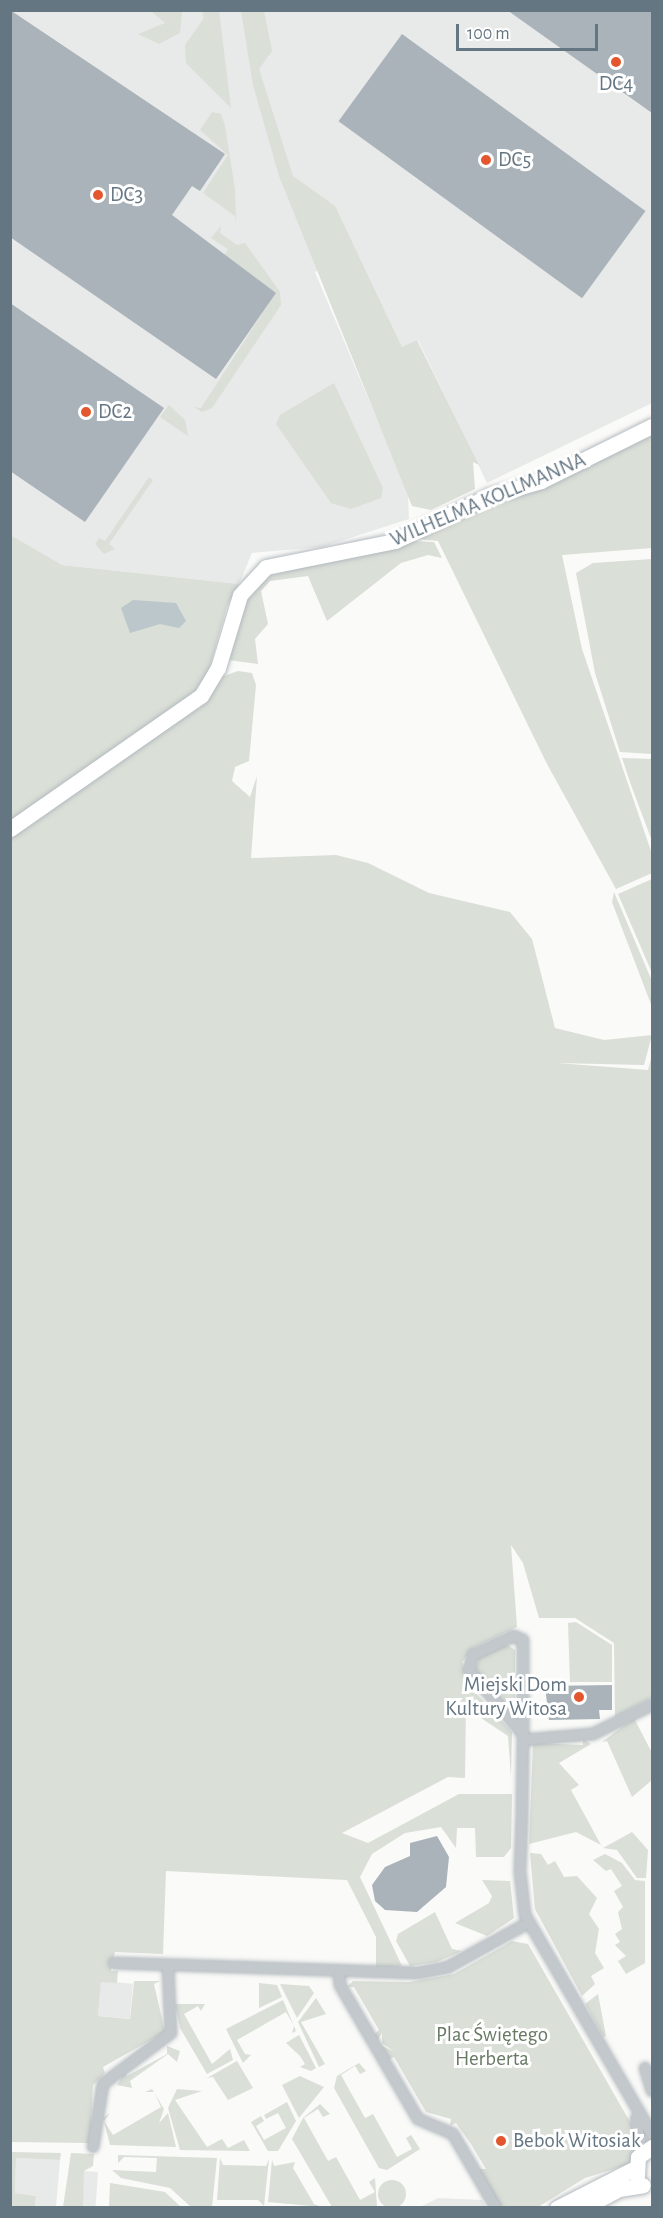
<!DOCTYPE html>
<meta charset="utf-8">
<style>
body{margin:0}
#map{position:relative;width:663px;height:2218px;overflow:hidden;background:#fafaf8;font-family:"Alegreya Sans",sans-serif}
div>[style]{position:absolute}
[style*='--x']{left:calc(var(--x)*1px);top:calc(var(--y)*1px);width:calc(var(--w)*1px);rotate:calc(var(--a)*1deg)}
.built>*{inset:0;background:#e8e9e9;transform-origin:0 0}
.green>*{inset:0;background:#dadfd7}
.round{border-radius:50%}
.water>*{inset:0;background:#bbc7cb}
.building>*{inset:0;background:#aab3b9;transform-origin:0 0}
.roads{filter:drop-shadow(0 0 2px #b3babf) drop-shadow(0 0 2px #b3babf)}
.street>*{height:10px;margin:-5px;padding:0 5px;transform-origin:5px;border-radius:5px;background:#c3c8cc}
.secondary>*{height:15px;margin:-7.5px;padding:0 7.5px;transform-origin:7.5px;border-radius:7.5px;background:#fff}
.dots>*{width:16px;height:16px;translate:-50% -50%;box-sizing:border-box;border:3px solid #fff;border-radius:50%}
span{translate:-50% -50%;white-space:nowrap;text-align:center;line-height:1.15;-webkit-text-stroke:6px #fff;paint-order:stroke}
.poi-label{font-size:21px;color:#657683}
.left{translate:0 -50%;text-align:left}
.right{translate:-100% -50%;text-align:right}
.street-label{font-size:21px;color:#657683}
.park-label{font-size:21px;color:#687a64}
.frame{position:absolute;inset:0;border:12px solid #657683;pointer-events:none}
.scale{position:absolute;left:456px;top:24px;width:142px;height:27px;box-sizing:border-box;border:3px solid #657683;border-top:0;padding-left:8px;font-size:18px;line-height:21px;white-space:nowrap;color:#657683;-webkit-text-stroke:4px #fff;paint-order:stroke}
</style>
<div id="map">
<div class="built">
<div style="clip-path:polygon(10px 11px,652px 11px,652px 403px,487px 483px,418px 340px,402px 347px,357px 253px,315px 272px,408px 493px,409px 519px,322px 547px,252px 553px,239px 584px,62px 565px,40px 555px,11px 536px)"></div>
<div style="left:101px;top:1981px;width:32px;height:35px;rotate:5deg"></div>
<div style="clip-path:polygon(16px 2158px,60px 2160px,56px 2207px,35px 2207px,36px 2196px,15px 2193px)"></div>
<div style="left:84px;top:2171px;width:14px;height:37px;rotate:4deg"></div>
<div style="clip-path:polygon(438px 2198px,482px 2200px,486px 2207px,418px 2208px)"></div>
</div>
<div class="green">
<div style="clip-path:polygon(151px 11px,182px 11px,180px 33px,159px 44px,138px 34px,165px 23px)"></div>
<div style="clip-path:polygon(202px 11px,219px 11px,231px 108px,186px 63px,185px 45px,204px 18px)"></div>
<div style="clip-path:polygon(241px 11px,264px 11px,272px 51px,259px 69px,293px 176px,335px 206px,402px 347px,417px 340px,479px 465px,473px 462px,475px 489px,431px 510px,412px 506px,279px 176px,253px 85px)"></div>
<div style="clip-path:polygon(212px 112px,221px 114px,225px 126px,235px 189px,236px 224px,235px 216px,203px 193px,228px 155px,200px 130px)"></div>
<div style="clip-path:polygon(221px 226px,220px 233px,237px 245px,245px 243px,280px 292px,281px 305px,212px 408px,202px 412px,194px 407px,201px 408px,275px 294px,223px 257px,228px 249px,211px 238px)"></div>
<div style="clip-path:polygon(334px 383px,383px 488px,381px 498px,351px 509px,331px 503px,276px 424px,280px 415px)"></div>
<div style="clip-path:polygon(169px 405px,185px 420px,188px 436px,160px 417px)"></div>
<div style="clip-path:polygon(652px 434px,652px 548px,562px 555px,582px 649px,652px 854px,652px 873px,616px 889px,547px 764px,438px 541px,416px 539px,495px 500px,536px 491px)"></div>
<div style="clip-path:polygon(149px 477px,153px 480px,109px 544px,115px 549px,104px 554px,95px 544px,99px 538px,105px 541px)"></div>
<div style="clip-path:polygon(10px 535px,62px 565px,239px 584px,227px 606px,209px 670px,196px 692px,10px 822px)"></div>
<div style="clip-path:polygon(412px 541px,434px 542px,442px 558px,428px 555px,401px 563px,327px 621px,308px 576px,270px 581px,261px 591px,268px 624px,255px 639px,258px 664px,228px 660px,246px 597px,264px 577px)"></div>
<div style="clip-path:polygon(652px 559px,652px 754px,620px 752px,595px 673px,576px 573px,593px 563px)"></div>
<div style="clip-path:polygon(238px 671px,252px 673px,256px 685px,249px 761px,235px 767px,232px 781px,250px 797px,257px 776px,251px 858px,336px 855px,368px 863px,429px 893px,510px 912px,532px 939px,555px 1028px,604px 1040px,652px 1035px,644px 1065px,557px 1063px,648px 1070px,652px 1055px,652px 1698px,615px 1717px,614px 1643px,575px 1618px,539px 1618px,523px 1563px,511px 1545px,517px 1627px,473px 1648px,462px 1662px,471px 1688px,512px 1732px,511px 1777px,508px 1736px,481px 1718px,480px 1704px,466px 1704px,465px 1778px,448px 1777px,342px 1833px,368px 1843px,459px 1794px,512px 1794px,511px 1848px,504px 1857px,476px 1857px,475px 1828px,457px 1828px,456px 1848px,441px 1827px,405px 1833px,372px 1854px,360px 1877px,402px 1966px,391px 1967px,376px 1967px,376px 1937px,347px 1880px,166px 1871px,163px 1954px,115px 1952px,111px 1971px,118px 1971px,117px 1983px,101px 1982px,98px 2016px,130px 2019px,134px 1981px,160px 1981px,154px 1984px,165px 2032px,103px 2067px,105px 2073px,93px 2085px,90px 2143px,11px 2142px,11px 835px,189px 714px,221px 677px)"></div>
<div style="clip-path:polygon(622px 758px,652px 759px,652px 841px,631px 785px)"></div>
<div style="clip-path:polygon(652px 879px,652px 973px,618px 894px)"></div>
<div style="clip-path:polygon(614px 892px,652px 981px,652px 1007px,612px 902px)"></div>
<div style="clip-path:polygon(576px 1622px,612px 1645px,612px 1682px,570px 1682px,568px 1623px)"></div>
<div style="clip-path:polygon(506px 1644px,515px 1650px,515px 1718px,475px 1669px,481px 1654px)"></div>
<div style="clip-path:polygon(634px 1718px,652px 1753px,652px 1780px,632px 1797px,607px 1741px,602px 1742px)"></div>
<div style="clip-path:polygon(583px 1739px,591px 1744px,559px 1763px,579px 1785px,571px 1790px,601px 1845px,576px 1832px,529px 1844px,533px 1743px,583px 1745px)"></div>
<div style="clip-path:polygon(632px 1832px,648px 1850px,646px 1878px,637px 1878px,617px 1850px,603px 1848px)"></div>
<div style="clip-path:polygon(530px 1853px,541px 1854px,548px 1865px,555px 1861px,564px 1877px,577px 1876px,597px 1898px,589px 1914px,599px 1929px,595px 1953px,604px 1968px,591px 1976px,595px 1984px,582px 1996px,535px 1909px)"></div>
<div style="clip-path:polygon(605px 1854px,622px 1863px,635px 1880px,645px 1881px,645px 1963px,626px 1974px,618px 1961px,626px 1956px,615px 1945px,620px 1942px,615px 1934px,622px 1929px,618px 1912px,623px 1907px,614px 1891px,622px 1886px,611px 1869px,606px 1871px,593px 1860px)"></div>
<div style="clip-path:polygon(482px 1880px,510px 1881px,514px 1918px,487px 1936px,455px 1923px,489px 1903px,492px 1896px)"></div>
<div style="clip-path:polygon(435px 1912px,452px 1949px,462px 1951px,437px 1962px,410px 1966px,396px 1941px,398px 1934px)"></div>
<div style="clip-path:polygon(512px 1941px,528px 1944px,641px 2141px,630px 2164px,585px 2178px,538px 2207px,501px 2207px,477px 2169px,486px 2169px,471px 2144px,456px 2123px,450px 2126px,451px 2119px,426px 2112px,394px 2057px,388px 2060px,380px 2045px,393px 2051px,382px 2043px,382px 2033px,377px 2041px,374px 2035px,379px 2030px,354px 1987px,347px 1987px,353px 1981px,410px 1982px,454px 1974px)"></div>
<div style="clip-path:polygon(259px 1983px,277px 1985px,282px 1997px,259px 2008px)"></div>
<div style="clip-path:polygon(280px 1984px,309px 1986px,314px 1993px,297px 2018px)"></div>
<div style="clip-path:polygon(598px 1994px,606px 2036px,603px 2037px,585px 2004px)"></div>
<div style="clip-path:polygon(316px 1998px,326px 2014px,301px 2022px,325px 2064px,319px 2067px,298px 2022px)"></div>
<div style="clip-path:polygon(283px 2000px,296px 2031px,292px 2033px,294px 2026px,286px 2012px,237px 2040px,245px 2054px,251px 2055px,243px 2063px,226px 2029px)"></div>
<div style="clip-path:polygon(175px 2004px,205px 2004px,201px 2011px,198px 2006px,184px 2014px,212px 2064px,230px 2049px,233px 2060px,207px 2074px,180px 2028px)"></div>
<div style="clip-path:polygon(299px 2035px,316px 2068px,311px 2071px,300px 2067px,305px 2064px,300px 2056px,286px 2043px)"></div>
<div style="clip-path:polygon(167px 2046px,180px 2051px,177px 2062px,168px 2054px,130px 2081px,132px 2088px,117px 2085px,125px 2072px,127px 2076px,167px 2054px)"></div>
<div style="clip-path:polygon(237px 2061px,253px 2088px,228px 2100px,213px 2077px,207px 2078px)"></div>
<div style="clip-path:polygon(359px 2063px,366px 2071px,360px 2074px,355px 2066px,341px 2075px,365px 2118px,373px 2114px,397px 2157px,412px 2149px,406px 2138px,411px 2135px,420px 2149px,387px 2170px,379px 2168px,334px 2088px,337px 2076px)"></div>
<div style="clip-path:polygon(300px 2076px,324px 2087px,299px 2118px,282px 2085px)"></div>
<div style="clip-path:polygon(152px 2089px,164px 2109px,159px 2123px,168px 2113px,176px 2147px,110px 2145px,103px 2118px,110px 2113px,104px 2121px,113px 2135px,161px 2107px,154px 2092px,145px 2092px)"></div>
<div style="clip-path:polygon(177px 2089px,202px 2091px,175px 2100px,207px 2147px,222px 2139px,228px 2148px,244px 2140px,250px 2151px,180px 2150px,168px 2108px)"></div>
<div style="clip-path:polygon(287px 2102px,296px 2121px,278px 2151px,268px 2151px,251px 2122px,261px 2116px,264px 2121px,256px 2126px,264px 2140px,286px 2128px,278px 2113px,266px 2119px,264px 2115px)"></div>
<div style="clip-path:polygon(320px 2104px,330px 2114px,323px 2117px,318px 2109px,304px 2118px,328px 2161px,336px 2157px,360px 2200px,375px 2192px,369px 2182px,375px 2178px,377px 2207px,332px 2207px,292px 2139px,303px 2118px)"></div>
<div style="clip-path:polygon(11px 2152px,61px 2153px,60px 2160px,16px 2158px,15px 2193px,36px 2196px,35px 2207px,11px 2207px)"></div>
<div style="clip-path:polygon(71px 2153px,94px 2154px,93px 2166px,84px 2171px,83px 2207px,63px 2207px)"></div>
<div style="clip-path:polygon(118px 2155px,217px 2158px,212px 2207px,191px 2207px,170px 2188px,121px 2178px,112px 2170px,156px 2172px,157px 2158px,124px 2157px,118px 2163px)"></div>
<div style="clip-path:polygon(220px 2158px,223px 2165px,266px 2166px,269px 2159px,264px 2206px,258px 2200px,217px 2200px)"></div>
<div style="clip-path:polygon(272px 2160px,274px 2166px,295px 2162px,293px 2168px,314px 2204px,322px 2207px,268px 2202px)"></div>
<div class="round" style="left:378px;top:2180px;width:28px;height:28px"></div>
<div style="clip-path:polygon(110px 2183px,165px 2192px,181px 2207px,109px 2207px)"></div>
</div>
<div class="water">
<div style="clip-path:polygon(133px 600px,176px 603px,186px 621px,179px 628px,160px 624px,130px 633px,121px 608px)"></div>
</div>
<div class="building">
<div style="clip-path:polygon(10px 10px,225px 154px,200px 191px,192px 186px,172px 215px,276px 293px,216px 379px,10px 237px)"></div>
<div style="clip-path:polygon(507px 10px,652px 10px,652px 113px)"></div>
<div style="left:402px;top:34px;width:301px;height:108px;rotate:36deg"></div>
<div style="clip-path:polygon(10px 303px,164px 408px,85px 522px,10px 471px)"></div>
<div style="clip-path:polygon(612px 1685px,612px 1710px,599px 1710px,600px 1719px,549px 1720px,545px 1686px)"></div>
<div style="clip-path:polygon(437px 1836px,449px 1857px,446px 1887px,417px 1912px,385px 1910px,375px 1901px,372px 1885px,385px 1867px,410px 1856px,410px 1843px)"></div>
</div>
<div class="roads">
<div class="street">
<div style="--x:522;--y:1733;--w:82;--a:-130.1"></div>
<div style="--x:469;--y:1670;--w:16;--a:-75"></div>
<div style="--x:473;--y:1655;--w:45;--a:-24.9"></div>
<div style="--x:514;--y:1636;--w:10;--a:24"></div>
<div style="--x:523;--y:1640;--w:100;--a:90"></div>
<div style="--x:523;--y:1740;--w:74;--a:90.8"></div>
<div style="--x:522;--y:1814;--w:58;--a:92"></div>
<div style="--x:520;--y:1872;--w:43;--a:83.4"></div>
<div style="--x:525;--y:1915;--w:253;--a:59.9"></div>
<div style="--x:523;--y:1740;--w:70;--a:-4.9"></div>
<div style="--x:593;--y:1734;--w:66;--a:-26.2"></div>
<div style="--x:114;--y:1963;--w:304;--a:1.9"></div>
<div style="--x:418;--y:1973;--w:31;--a:-11"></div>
<div style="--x:448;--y:1967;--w:91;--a:-28.8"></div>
<div style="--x:339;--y:1972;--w:13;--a:86"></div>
<div style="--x:340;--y:1985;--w:155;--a:59.8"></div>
<div style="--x:418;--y:2119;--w:38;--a:23"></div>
<div style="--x:453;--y:2134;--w:86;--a:59.8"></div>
<div style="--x:645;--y:2068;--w:24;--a:73"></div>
<div style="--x:636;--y:2119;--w:34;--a:80"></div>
<div style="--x:93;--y:2147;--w:64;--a:-81"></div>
<div style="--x:103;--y:2084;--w:85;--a:-36.9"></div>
<div style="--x:171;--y:2033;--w:66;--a:-92.6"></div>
</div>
<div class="secondary">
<div style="--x:10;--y:829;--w:233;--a:-34.9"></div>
<div style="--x:201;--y:696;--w:33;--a:-59"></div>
<div style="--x:218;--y:668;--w:76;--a:-73.2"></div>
<div style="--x:240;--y:595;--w:38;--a:-47"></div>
<div style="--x:266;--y:567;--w:132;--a:-11.4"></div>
<div style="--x:395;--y:541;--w:104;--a:-25.6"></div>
<div style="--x:489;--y:496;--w:54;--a:-16.1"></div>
<div style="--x:541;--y:481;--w:124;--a:-26.4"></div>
<div style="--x:637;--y:2176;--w:19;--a:-87"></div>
<div style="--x:638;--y:2157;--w:17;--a:-36"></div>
<div style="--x:557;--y:2208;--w:88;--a:-27.1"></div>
<div style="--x:583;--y:2208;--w:41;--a:-27.8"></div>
<div style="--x:619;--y:2189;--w:24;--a:-9"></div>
</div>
</div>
<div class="dots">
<div style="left:616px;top:62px;background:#e4572e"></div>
<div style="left:486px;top:160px;background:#e4572e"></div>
<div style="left:98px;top:195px;background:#e4572e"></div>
<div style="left:86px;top:412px;background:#e4572e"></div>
<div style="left:579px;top:1697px;background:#e4572e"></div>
<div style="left:501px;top:2141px;background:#e4572e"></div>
</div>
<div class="poi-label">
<span style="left:616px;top:84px">DC4</span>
<span class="left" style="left:498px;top:160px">DC5</span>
<span class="left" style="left:110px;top:195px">DC3</span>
<span class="left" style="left:98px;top:412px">DC2</span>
<span class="right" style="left:567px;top:1697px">Miejski Dom<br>Kultury Witosa</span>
<span class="left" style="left:513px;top:2141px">Bebok Witosiak</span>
</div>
<div class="street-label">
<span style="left:488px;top:500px;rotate:-23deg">WILHELMA KOLLMANNA</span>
</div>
<div class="park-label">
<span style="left:492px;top:2047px">Plac Świętego<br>Herberta</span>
</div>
<div class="frame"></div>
<div class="scale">100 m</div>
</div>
